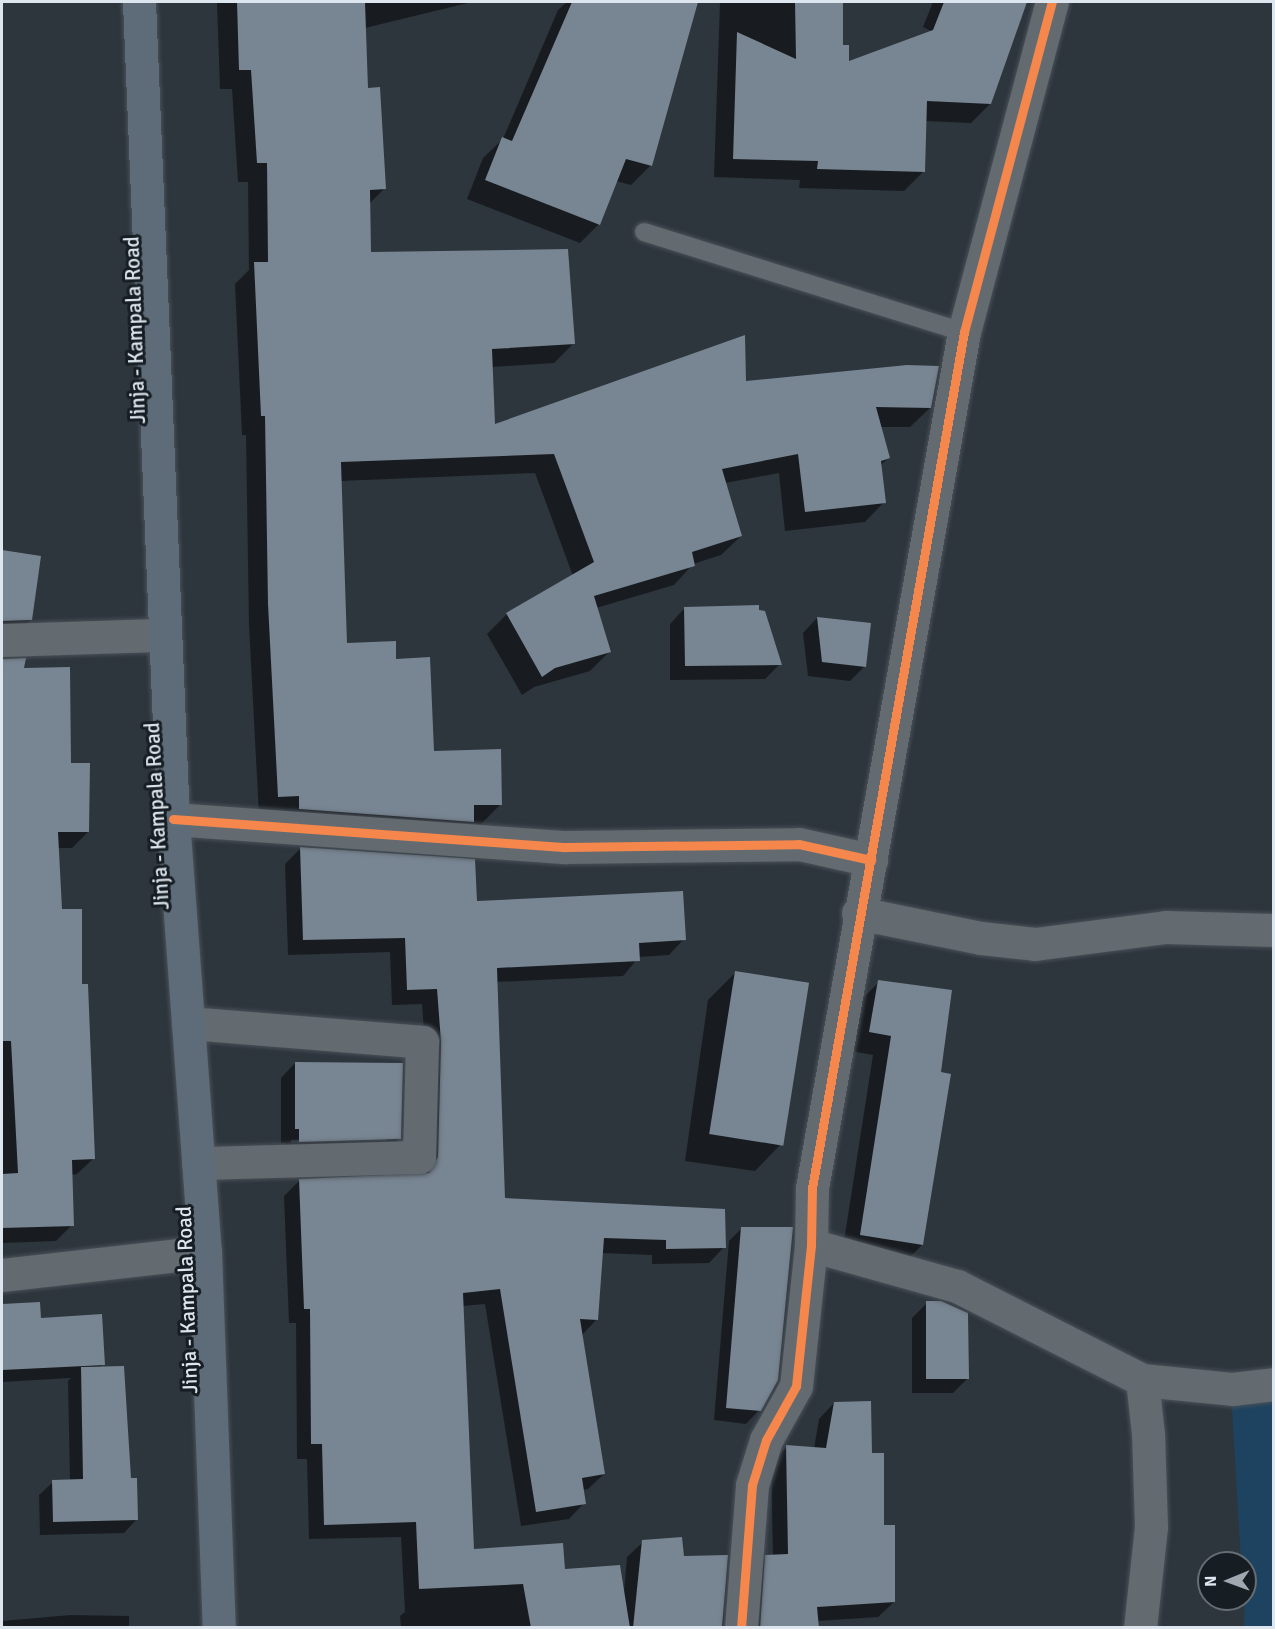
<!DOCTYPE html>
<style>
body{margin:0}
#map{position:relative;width:1275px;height:1629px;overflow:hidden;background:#2d353d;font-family:Signika,sans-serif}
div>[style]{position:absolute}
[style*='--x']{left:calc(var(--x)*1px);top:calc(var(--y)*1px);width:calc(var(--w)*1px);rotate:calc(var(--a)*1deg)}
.green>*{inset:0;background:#1e4360}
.shadow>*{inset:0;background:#0007}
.building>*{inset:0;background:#788592;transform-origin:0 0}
.roads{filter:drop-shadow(0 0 2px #4a5158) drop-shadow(0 0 2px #4a5158)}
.lane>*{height:18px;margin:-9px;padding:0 9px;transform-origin:9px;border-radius:9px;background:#636a70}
.street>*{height:33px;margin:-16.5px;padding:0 16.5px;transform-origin:16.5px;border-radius:16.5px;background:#636a70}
.highway>*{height:33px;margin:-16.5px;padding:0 16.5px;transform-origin:16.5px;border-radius:16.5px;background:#5d6c78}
.cycleway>*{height:9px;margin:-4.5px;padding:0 4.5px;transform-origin:4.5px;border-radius:4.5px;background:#f5874c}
span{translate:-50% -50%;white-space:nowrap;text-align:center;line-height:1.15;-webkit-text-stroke:6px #161d23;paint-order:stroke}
.street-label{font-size:21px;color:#dde6ef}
.frame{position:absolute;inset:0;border:3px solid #dde6ef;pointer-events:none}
.north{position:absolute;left:1197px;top:1551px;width:60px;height:60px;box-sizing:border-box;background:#161d23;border:2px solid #666d75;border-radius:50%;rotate:269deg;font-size:16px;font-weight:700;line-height:24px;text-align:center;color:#dde6ef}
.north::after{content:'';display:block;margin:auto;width:21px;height:27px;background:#9fa8b1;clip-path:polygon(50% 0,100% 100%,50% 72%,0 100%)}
</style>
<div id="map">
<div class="green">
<div style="clip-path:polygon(1273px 1389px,1273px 1627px,1244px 1627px,1245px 1563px,1241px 1563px,1231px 1392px)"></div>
</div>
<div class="shadow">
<div style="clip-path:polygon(217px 2px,472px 2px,365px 28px,367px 89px,385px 188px,369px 204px,370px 254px,574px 343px,554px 363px,491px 367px,493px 426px,745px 382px,930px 408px,910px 427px,880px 427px,888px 458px,880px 466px,884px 502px,865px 522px,785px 531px,779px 473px,725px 483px,741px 536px,721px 555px,693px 564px,674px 585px,596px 608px,609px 652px,590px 671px,534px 687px,522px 695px,487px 634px,507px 614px,573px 576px,535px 473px,340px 481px,346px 645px,395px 660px,433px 752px,501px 804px,481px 824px,259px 816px,249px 625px,246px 435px,242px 435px,235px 284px,249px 270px,248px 182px,238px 182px,232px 89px,220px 89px)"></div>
<div style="clip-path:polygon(567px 2px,601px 2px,616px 8px,619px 2px,696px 2px,650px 166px,631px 185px,616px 181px,599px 224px,580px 243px,467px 199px,483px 158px,503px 139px,558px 10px)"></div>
<div style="clip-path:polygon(720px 2px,842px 2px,841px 49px,832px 68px,933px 32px,923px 27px,933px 2px,1025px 2px,990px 104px,971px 123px,925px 121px,923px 172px,904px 191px,799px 188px,800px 180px,714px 177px)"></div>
<div style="clip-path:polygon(2px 551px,40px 557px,30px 620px,14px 636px,2px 637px)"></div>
<div style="clip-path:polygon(684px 609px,757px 611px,780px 664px,765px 679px,670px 680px,670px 624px)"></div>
<div style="clip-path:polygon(817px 618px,864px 667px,850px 681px,808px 676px,803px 633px)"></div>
<div style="clip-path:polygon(2px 659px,24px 659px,23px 669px,70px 764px,88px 832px,72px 848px,58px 848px,60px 911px,81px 986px,94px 1158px,77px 1174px,71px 1175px,72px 1225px,56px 1241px,2px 1243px)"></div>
<div style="clip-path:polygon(301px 848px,475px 903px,684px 939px,669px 955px,639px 957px,623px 976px,496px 982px,504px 1199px,724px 1247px,709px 1263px,652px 1264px,652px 1255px,602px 1253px,597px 1319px,582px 1335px,604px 1474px,588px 1489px,582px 1490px,584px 1503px,569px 1519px,521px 1526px,485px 1304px,462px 1306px,473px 1550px,564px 1570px,624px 1592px,627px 1557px,643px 1542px,682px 1558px,726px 1557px,723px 1628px,401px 1628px,400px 1616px,405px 1612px,401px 1537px,309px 1539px,307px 1459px,297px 1459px,296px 1323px,289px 1323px,284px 1196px,299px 1181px,420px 1177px,426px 1059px,422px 1004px,392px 1005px,390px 952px,288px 955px,285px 864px)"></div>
<div style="clip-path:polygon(736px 972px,782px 1143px,755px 1171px,685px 1161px,708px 1000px)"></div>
<div style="clip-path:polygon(879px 982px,939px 1073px,922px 1245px,903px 1264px,842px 1254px,873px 1055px,851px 1051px,860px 1001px)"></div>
<div style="clip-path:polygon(evenodd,295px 1063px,399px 1138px,384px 1153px,285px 1156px,285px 1143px,281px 1143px,281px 1078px,295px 1063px,387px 1138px,387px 1141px,291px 1143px,291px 1140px,387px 1138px)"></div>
<div style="clip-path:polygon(742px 1228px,759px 1410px,746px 1424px,714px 1420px,729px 1241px)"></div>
<div style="clip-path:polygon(927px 1303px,967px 1379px,953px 1393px,912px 1393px,912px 1318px)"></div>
<div style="clip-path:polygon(39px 1304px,40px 1319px,103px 1364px,100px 1368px,124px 1414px,127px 1414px,129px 1480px,137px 1519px,124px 1533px,40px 1535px,39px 1495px,53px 1482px,70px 1481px,68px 1381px,71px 1378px,2px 1382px,2px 1306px)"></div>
<div style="clip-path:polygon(834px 1403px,870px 1455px,894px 1602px,878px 1617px,817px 1621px,818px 1628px,746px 1628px,751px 1572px,766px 1556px,773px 1556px,771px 1462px,787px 1447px,814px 1449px,819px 1419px)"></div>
<div style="clip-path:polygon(71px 1615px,129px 1616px,129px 1628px,2px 1628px,2px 1621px)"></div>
</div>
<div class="building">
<div style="clip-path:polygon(237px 2px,365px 2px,368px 88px,380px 87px,386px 189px,370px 190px,371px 252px,568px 249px,575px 344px,492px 349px,495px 424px,745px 335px,746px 381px,907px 365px,939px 366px,931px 408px,876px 407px,890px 458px,881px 461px,886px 503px,805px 512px,798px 454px,722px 469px,742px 536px,692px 552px,695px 566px,594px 596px,611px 652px,555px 668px,542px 677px,506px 613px,594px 562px,554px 454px,341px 462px,347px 643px,396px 641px,396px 659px,430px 657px,434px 751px,501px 749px,502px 805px,474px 805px,474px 822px,299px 809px,299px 796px,278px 797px,268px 604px,265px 416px,261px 416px,254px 262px,268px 262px,267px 163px,257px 163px,251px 70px,239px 70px)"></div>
<div style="clip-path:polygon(572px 2px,698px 2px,652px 166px,626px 159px,600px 225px,485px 180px,502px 137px,512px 141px)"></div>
<div style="clip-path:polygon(795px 2px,843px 2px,843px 45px,849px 45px,849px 61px,933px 30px,944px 2px,1027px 2px,991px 104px,927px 101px,925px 172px,817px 169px,818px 161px,733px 159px,737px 32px,796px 59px)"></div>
<div style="clip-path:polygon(2px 550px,41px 556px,32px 620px,2px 621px)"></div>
<div style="clip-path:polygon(759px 605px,759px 610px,765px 611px,782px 665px,685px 666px,684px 607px)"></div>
<div style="clip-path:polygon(817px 617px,871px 623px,866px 667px,822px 662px)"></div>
<div style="clip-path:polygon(26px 658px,24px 668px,70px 667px,71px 763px,90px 763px,89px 832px,58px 832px,62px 909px,82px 909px,82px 984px,88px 984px,95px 1159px,72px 1160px,74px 1226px,2px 1228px,2px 1174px,18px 1173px,11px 1041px,2px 1041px,2px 659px)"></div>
<div style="clip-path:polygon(300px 847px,475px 859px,477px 901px,683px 891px,686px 940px,639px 943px,640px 961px,497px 968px,505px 1198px,725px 1209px,726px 1248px,666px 1249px,666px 1240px,604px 1238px,598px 1320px,580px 1319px,605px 1474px,582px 1478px,586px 1504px,536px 1512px,500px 1289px,463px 1293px,474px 1549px,563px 1543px,565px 1569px,620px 1565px,630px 1628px,531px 1628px,523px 1584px,419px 1589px,416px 1522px,324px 1525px,322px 1444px,311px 1444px,310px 1309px,304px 1309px,299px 1179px,429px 1173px,438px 1157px,441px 1042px,437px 989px,407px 990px,405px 938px,303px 940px)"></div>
<div style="left:735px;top:971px;width:75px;height:165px;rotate:9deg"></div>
<div style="clip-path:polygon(878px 980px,952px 990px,941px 1072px,951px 1074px,923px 1245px,860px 1235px,891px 1036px,869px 1032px)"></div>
<div style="clip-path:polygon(295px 1062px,403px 1063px,401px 1139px,299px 1142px,299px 1129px,295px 1129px)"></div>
<div style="clip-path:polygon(741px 1227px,793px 1227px,778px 1380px,761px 1411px,726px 1408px)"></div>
<div style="clip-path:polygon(926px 1301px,941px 1301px,968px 1313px,969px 1379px,926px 1379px)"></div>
<div style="clip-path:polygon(40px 1302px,41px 1318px,102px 1314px,105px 1365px,2px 1370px,2px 1304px)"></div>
<div style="clip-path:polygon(124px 1366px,131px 1478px,137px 1478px,138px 1520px,53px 1522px,52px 1480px,83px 1479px,81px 1367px)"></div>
<div style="clip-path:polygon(871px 1401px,872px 1453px,884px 1453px,884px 1525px,895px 1525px,895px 1602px,817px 1607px,819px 1628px,760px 1628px,765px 1555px,788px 1554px,786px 1445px,826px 1448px,834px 1402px)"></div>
<div style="clip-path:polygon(682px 1537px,684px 1556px,728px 1555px,722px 1628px,633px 1628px,642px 1540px)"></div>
</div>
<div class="roads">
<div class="lane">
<div style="--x:644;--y:232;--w:335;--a:17.4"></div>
</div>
<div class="street">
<div style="--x:2;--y:640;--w:163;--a:-1.8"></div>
<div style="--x:173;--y:819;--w:394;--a:4.1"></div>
<div style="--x:566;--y:847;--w:233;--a:-0.7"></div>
<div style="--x:799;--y:844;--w:74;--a:12.5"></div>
<div style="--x:858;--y:913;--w:126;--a:11.5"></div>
<div style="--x:981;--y:938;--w:54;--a:6.3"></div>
<div style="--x:1035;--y:944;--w:132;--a:-7.4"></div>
<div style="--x:1166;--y:927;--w:108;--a:1.6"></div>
<div style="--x:188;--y:1023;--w:235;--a:4.6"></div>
<div style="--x:422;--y:1042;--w:115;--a:91.5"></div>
<div style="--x:419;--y:1157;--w:221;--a:178.4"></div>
<div style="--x:811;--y:1245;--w:152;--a:15.7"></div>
<div style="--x:957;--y:1286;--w:208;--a:26.9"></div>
<div style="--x:1142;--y:1380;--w:90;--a:5.7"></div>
<div style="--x:1232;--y:1389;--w:42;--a:-6.8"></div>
<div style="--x:2;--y:1275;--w:204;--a:-6.5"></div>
<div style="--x:741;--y:1628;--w:143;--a:-85.6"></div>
<div style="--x:752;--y:1485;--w:47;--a:-72.7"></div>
<div style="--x:766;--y:1440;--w:62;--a:-60.9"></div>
<div style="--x:796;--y:1386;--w:142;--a:-83.9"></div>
<div style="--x:811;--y:1245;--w:57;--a:-89"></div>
<div style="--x:812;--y:1188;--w:869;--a:-79.93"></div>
<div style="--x:964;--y:332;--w:342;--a:-75.1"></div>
<div style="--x:1140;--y:1628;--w:102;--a:-83.8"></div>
<div style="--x:1151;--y:1527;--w:93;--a:-91.8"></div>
<div style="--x:1148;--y:1434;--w:54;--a:-96.3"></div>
</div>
<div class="highway">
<div style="--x:139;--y:2;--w:818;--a:87.62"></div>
<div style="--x:173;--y:819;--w:434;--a:85.8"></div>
<div style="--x:205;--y:1252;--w:376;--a:87.9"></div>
</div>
</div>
<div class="cycleway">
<div style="--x:173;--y:819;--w:394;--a:4.1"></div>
<div style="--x:566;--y:847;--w:233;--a:-0.7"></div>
<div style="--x:799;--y:844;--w:74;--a:12.5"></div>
<div style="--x:741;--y:1628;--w:143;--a:-85.6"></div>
<div style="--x:752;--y:1485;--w:47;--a:-72.7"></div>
<div style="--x:766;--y:1440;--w:62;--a:-60.9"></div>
<div style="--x:796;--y:1386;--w:142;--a:-83.9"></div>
<div style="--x:811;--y:1245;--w:57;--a:-89"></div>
<div style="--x:812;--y:1188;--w:869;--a:-79.93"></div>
<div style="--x:964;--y:332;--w:342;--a:-75.1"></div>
</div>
<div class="street-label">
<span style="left:135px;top:330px;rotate:-92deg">Jinja - Kampala Road</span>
<span style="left:157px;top:816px;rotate:-93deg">Jinja - Kampala Road</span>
<span style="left:187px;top:1300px;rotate:-92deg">Jinja - Kampala Road</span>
</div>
<div class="frame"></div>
<div class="north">N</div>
</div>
